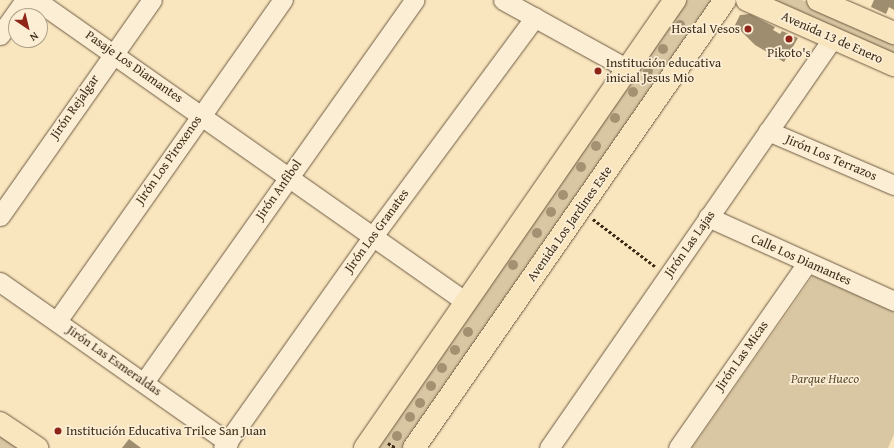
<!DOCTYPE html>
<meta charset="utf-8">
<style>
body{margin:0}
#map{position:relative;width:894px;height:448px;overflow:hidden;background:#f9e5be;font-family:"Gentium Book Plus",serif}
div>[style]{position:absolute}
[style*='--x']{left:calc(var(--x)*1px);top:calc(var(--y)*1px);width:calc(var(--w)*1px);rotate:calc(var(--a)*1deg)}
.green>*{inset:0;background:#d9c6a2}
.building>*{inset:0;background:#9f8d6f}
.path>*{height:2.5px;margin-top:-1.25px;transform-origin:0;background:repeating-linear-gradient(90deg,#3e2d19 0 3px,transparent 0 5px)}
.roads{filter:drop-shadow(0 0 1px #6d5b42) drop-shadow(0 0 1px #6d5b42)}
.minor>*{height:19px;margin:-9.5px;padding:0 9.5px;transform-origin:9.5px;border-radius:9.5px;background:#fbeed5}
.major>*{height:22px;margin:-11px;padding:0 11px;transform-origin:11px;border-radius:11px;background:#f9e5be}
.trees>*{width:10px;height:10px;margin:-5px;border-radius:50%;background:#a39172}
.dots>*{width:11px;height:11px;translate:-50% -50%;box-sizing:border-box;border:2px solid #fbeed5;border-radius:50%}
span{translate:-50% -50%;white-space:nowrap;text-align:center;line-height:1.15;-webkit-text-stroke:3.5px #fbeed5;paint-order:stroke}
.poi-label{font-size:13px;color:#3e2d19}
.right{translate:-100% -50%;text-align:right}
.left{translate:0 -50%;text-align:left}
.street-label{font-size:13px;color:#3e2d19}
.park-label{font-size:13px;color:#5d4c34;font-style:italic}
.north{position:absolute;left:8px;top:8px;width:40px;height:40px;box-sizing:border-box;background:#fbeed5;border:1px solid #afa18a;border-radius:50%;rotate:145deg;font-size:11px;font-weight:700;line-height:16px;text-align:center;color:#3e2d19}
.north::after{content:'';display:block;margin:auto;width:14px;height:18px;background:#8f2418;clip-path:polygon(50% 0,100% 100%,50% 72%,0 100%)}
</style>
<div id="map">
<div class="green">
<div style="clip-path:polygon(687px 0,715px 0,404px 448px,379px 448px)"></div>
<div style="clip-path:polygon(760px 0,802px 0,894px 40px,894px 57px)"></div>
<div style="clip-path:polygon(815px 273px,894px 309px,894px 434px,888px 448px,692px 448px)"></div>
<div style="clip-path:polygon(0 433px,21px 448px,0 448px)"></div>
</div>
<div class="building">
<div style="clip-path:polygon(874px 0,894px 0,894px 10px,889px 7px,886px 14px,871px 7px)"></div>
<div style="clip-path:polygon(750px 14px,775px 27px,773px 30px,780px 34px,782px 31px,798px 38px,784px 62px,755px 45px,735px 25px,740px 15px)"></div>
<div style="clip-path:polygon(129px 439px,141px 448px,122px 448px)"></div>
</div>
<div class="path">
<div style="--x:593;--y:219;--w:79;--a:37.3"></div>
<div style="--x:388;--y:443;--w:9;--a:32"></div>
</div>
<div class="roads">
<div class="minor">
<div style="--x:36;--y:0;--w:525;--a:35.08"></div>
<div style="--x:503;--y:0;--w:143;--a:28.9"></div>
<div style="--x:0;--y:35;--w:43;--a:-54.5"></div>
<div style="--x:768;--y:131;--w:137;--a:23.2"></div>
<div style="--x:0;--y:216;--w:264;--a:-54.9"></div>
<div style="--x:708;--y:217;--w:204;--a:24.3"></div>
<div style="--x:0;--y:282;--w:279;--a:35.1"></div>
<div style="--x:57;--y:321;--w:393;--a:-54.9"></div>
<div style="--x:144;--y:382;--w:468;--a:-54.7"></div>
<div style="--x:223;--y:448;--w:260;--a:-54.7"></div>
<div style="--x:373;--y:236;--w:272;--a:-53.5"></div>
<div style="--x:549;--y:448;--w:497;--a:-55.3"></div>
<div style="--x:678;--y:448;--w:226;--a:-55.1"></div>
</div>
<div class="major">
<div style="--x:747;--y:0;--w:161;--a:23.9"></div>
<div style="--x:818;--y:0;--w:83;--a:23.5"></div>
<div style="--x:0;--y:423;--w:45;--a:34"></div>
<div style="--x:365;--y:448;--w:545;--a:-55.32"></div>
<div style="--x:414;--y:448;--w:545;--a:-55.23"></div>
</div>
</div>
<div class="trees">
<div style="left:680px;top:25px"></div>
<div style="left:663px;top:49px"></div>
<div style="left:648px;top:71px"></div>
<div style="left:633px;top:92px"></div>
<div style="left:615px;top:118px"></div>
<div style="left:596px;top:146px"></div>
<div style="left:581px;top:167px"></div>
<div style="left:563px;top:195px"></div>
<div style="left:551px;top:212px"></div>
<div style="left:537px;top:233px"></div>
<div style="left:513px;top:265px"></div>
<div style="left:468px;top:332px"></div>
<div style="left:455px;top:350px"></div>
<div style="left:442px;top:368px"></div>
<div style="left:431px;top:386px"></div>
<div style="left:420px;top:403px"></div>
<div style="left:410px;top:417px"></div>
<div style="left:397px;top:436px"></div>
</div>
<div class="dots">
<div style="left:748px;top:29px;background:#8f2418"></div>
<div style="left:789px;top:39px;background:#8f2418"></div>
<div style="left:598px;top:71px;background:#8f2418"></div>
<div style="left:58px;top:431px;background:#8f2418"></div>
</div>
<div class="poi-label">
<span class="right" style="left:740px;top:29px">Hostal Vesos</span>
<span style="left:789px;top:53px">Pikoto's</span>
<span class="left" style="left:606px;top:71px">Institución educativa<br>inicial Jesus Mio</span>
<span class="left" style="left:66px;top:431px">Institución Educativa Trilce San Juan</span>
</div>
<div class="street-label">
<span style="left:832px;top:38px;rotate:24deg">Avenida 13 de Enero</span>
<span style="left:134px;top:67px;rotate:35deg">Pasaje Los Diamantes</span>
<span style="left:75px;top:107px;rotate:-55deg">Jirón Rejalgar</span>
<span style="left:831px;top:158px;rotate:23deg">Jirón Los Terrazos</span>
<span style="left:169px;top:160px;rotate:-55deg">Jirón Los Piroxenos</span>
<span style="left:279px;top:190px;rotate:-55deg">Jirón Anfibol</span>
<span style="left:570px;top:224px;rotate:-55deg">Avenida Los Jardines Este</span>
<span style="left:377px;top:231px;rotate:-54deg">Jirón Los Granates</span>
<span style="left:690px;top:244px;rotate:-55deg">Jirón Las Lajas</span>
<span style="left:801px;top:260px;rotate:24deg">Calle Los Diamantes</span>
<span style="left:742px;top:356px;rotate:-55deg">Jirón Las Micas</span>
<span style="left:114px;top:361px;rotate:35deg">Jirón Las Esmeraldas</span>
</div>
<div class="park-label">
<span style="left:825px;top:379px">Parque Hueco</span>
</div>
<div class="north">N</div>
</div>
